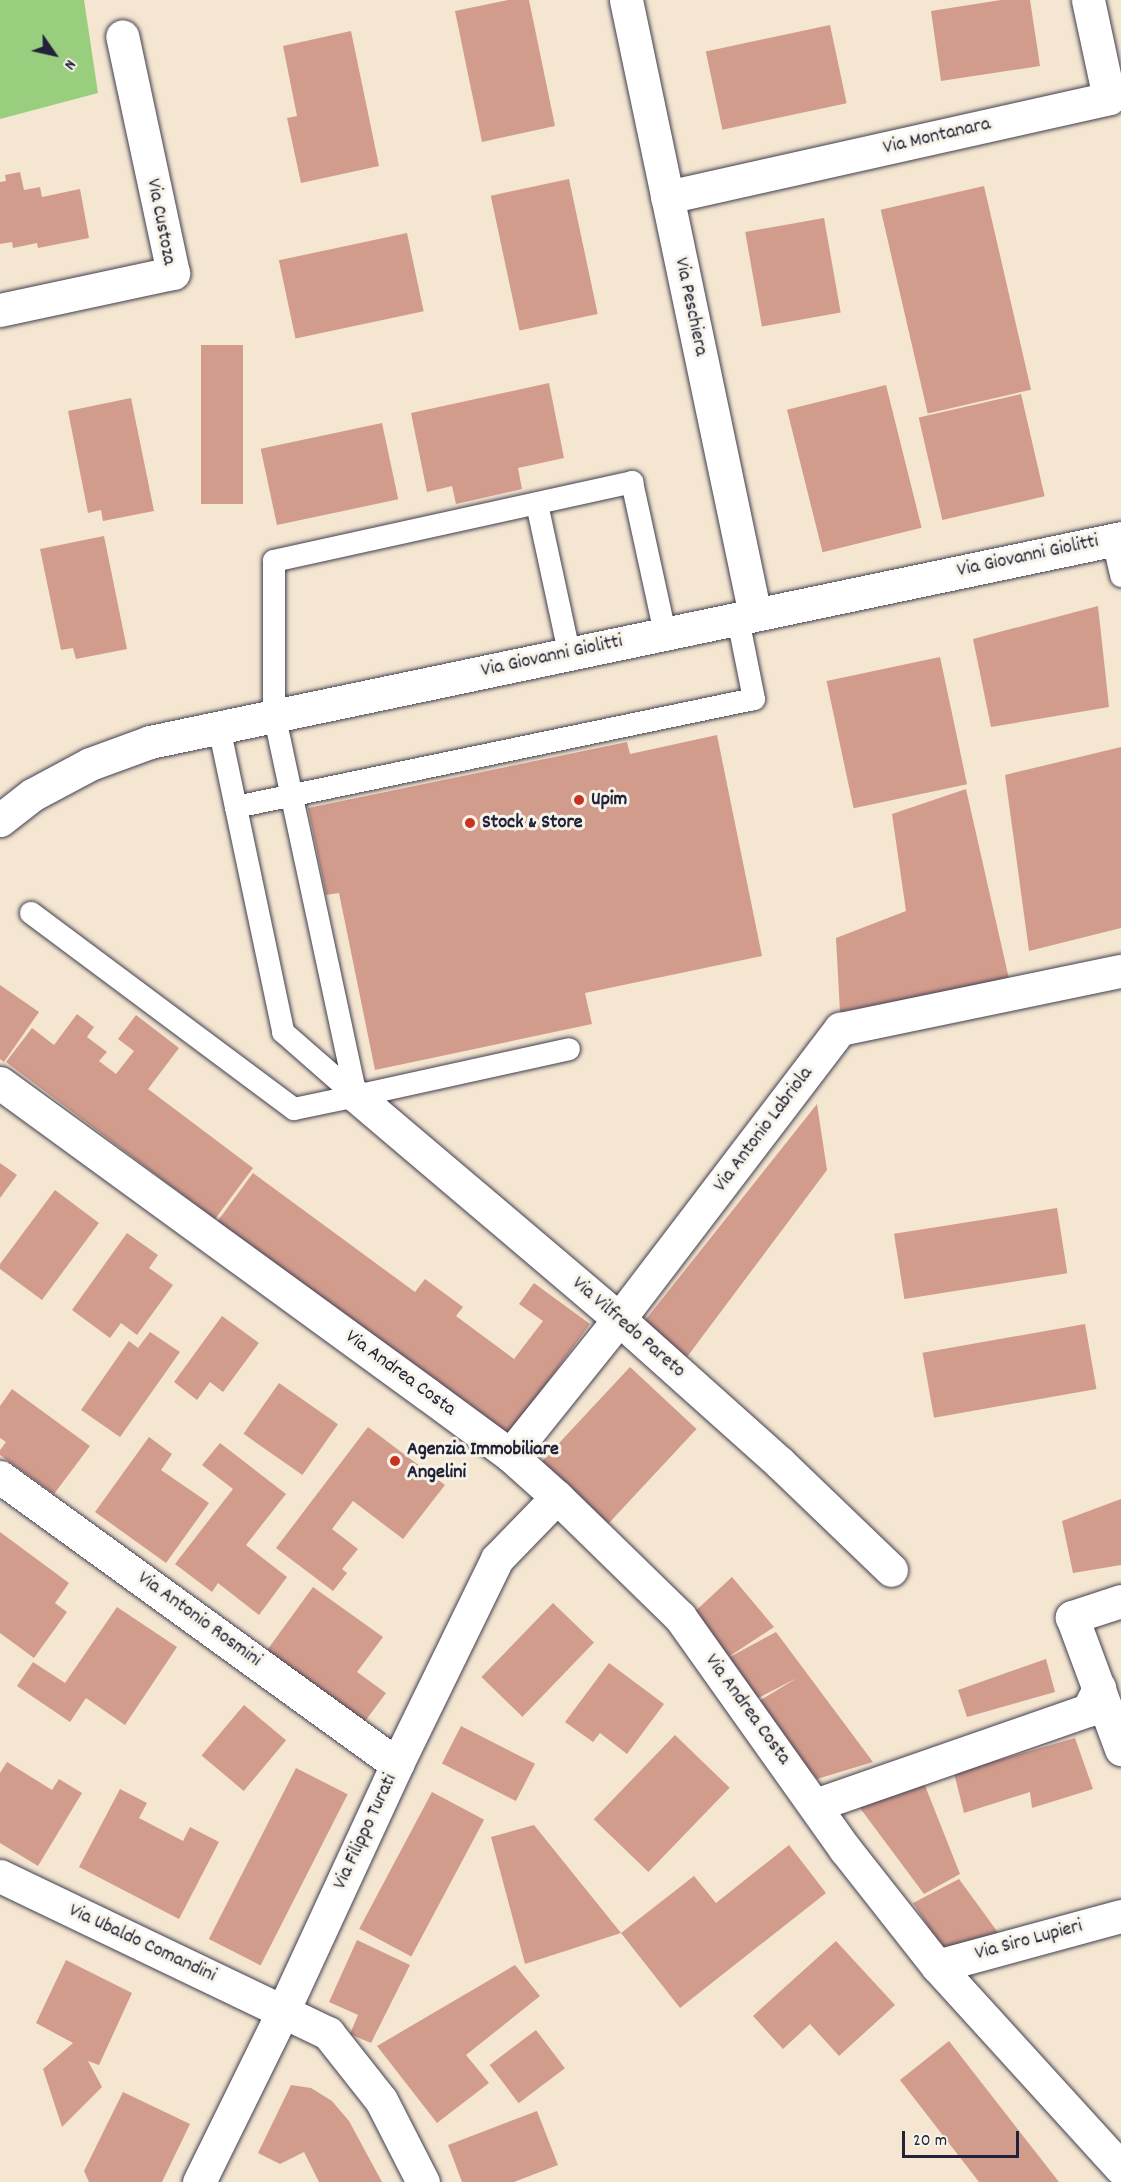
<!DOCTYPE html>
<style>
body{margin:0}
#map{position:relative;width:1121px;height:2182px;overflow:hidden;background:#f4e6d0;font-family:Dekko,sans-serif}
div>[style]{position:absolute}
[style*='--x']{left:calc(var(--x)*1px);top:calc(var(--y)*1px);width:calc(var(--w)*1px);rotate:calc(var(--a)*1deg)}
.green>*{inset:0;background:#9ace7f}
.building>*{inset:0;background:#d29c8d;transform-origin:0 0}
.roads{filter:drop-shadow(0 0 2px #423f51) drop-shadow(0 0 2px #423f51)}
.service>*{height:22px;margin:-11px;padding:0 11px;transform-origin:11px;border-radius:11px;background:#fff}
.minor>*{height:33px;margin:-16.5px;padding:0 16.5px;transform-origin:16.5px;border-radius:16.5px;background:#fff}
.tertiary>*{height:33px;margin:-16.5px;padding:0 16.5px;transform-origin:16.5px;border-radius:16.5px;background:#fff}
.dots>*{width:16px;height:16px;translate:-50% -50%;box-sizing:border-box;border:3px solid #f7f3e8;border-radius:50%}
span{translate:-50% -50%;white-space:nowrap;text-align:center;line-height:1.15;-webkit-text-stroke:6px #f7f3e8;paint-order:stroke}
.street-label{font-size:20px;color:#22223b}
.poi-label{font-size:20px;color:#22223b;font-weight:700}
.left{translate:0 -50%;text-align:left}
.north{position:absolute;left:24px;top:24px;width:60px;height:60px;-webkit-text-stroke:4px #f7f3e8;paint-order:stroke;rotate:124deg;font-size:16px;font-weight:700;line-height:24px;text-align:center;color:#22223b}
.north::after{content:'';display:block;margin:auto;width:21px;height:27px;background:#22223b;clip-path:polygon(50% 0,100% 100%,50% 72%,0 100%)}
.scale{position:absolute;left:902px;top:2131px;width:117px;height:27px;box-sizing:border-box;border:3px solid #22223b;border-top:0;padding-left:8px;font-size:18px;line-height:21px;white-space:nowrap;color:#22223b;-webkit-text-stroke:4px #f7f3e8;paint-order:stroke}
</style>
<div id="map">
<div class="green">
<div style="clip-path:polygon(0 0,84px 0,98px 93px,0 119px)"></div>
</div>
<div class="building">
<div style="clip-path:polygon(508px 0,529px 0,555px 126px,482px 142px,455px 11px)"></div>
<div style="clip-path:polygon(1001px 0,1030px 0,1040px 66px,941px 81px,931px 11px)"></div>
<div style="left:830px;top:25px;width:80px;height:127px;rotate:78deg"></div>
<div style="clip-path:polygon(351px 31px,379px 166px,301px 183px,287px 118px,297px 116px,283px 46px)"></div>
<div style="clip-path:polygon(20px 172px,24px 190px,40px 187px,42px 197px,80px 189px,89px 238px,38px 248px,37px 243px,13px 248px,12px 242px,0 244px,0 182px,6px 181px,5px 175px)"></div>
<div style="left:569px;top:179px;width:138px;height:80px;rotate:78deg"></div>
<div style="left:984px;top:186px;width:209px;height:106px;rotate:77deg"></div>
<div style="left:824px;top:218px;width:96px;height:80px;rotate:80deg"></div>
<div style="left:407px;top:233px;width:80px;height:131px;rotate:78deg"></div>
<div style="left:201px;top:345px;width:42px;height:159px"></div>
<div style="clip-path:polygon(549px 383px,564px 458px,518px 468px,522px 489px,456px 504px,452px 486px,427px 492px,411px 413px)"></div>
<div style="left:886px;top:385px;width:147px;height:102px;rotate:76deg"></div>
<div style="left:1021px;top:394px;width:105px;height:105px;rotate:77deg"></div>
<div style="clip-path:polygon(131px 398px,154px 511px,103px 521px,101px 510px,88px 513px,68px 411px)"></div>
<div style="left:382px;top:423px;width:78px;height:124px;rotate:78deg"></div>
<div style="clip-path:polygon(104px 536px,127px 649px,76px 659px,73px 648px,61px 650px,40px 549px)"></div>
<div style="clip-path:polygon(1098px 606px,1109px 707px,991px 727px,973px 639px)"></div>
<div style="left:940px;top:657px;width:130px;height:116px;rotate:78deg"></div>
<div style="clip-path:polygon(717px 735px,762px 956px,585px 993px,592px 1024px,375px 1070px,339px 893px,326px 895px,308px 808px,627px 742px,630px 754px)"></div>
<div style="clip-path:polygon(1121px 747px,1121px 928px,1029px 951px,1005px 775px)"></div>
<div style="clip-path:polygon(966px 789px,1009px 979px,840px 1012px,836px 938px,906px 911px,892px 814px)"></div>
<div style="clip-path:polygon(0 985px,39px 1012px,4px 1062px,0 1059px)"></div>
<div style="clip-path:polygon(77px 1014px,94px 1027px,87px 1037px,107px 1052px,99px 1061px,116px 1074px,134px 1051px,118px 1039px,136px 1015px,179px 1048px,148px 1089px,253px 1168px,215px 1219px,6px 1062px,32px 1028px,54px 1045px)"></div>
<div style="clip-path:polygon(817px 1104px,827px 1170px,684px 1361px,643px 1323px)"></div>
<div style="clip-path:polygon(0 1163px,17px 1175px,0 1198px)"></div>
<div style="clip-path:polygon(253px 1173px,415px 1292px,425px 1279px,463px 1307px,456px 1316px,514px 1359px,543px 1321px,519px 1304px,534px 1283px,590px 1324px,508px 1436px,217px 1222px)"></div>
<div style="clip-path:polygon(55px 1190px,99px 1223px,42px 1300px,0 1269px,0 1264px)"></div>
<div style="left:1057px;top:1208px;width:66px;height:165px;rotate:81deg"></div>
<div style="clip-path:polygon(127px 1233px,158px 1255px,149px 1268px,173px 1285px,137px 1335px,121px 1323px,110px 1338px,72px 1310px)"></div>
<div style="clip-path:polygon(222px 1316px,259px 1343px,223px 1392px,210px 1382px,197px 1400px,174px 1382px)"></div>
<div style="left:1085px;top:1324px;width:66px;height:165px;rotate:80deg"></div>
<div style="clip-path:polygon(150px 1332px,180px 1352px,120px 1437px,81px 1410px,129px 1341px,138px 1348px)"></div>
<div style="left:630px;top:1367px;width:91px;height:136px;rotate:43deg"></div>
<div style="left:279px;top:1383px;width:72px;height:62px;rotate:35deg"></div>
<div style="clip-path:polygon(12px 1389px,90px 1446px,54px 1494px,0 1455px,0 1450px,6px 1442px,0 1438px,0 1406px)"></div>
<div style="clip-path:polygon(368px 1427px,445px 1485px,403px 1539px,353px 1501px,332px 1529px,358px 1549px,342px 1569px,347px 1573px,333px 1591px,276px 1548px)"></div>
<div style="clip-path:polygon(149px 1437px,172px 1454px,161px 1470px,209px 1503px,166px 1563px,95px 1512px)"></div>
<div style="clip-path:polygon(220px 1443px,286px 1494px,246px 1545px,287px 1577px,259px 1615px,218px 1583px,212px 1592px,175px 1564px,233px 1489px,202px 1465px)"></div>
<div style="clip-path:polygon(1121px 1499px,1121px 1565px,1073px 1573px,1062px 1521px)"></div>
<div style="clip-path:polygon(0 1532px,69px 1583px,55px 1603px,67px 1612px,34px 1658px,0 1633px)"></div>
<div style="clip-path:polygon(732px 1577px,774px 1627px,724px 1660px,776px 1632px,873px 1762px,817px 1779px,754px 1704px,797px 1678px,754px 1700px,688px 1618px)"></div>
<div style="clip-path:polygon(313px 1587px,383px 1637px,357px 1672px,386px 1693px,363px 1724px,265px 1653px)"></div>
<div style="left:553px;top:1603px;width:57px;height:103px;rotate:44deg"></div>
<div style="clip-path:polygon(117px 1607px,177px 1647px,125px 1725px,86px 1698px,70px 1722px,17px 1686px,33px 1662px,65px 1683px)"></div>
<div style="clip-path:polygon(1046px 1659px,1055px 1692px,967px 1717px,958px 1690px)"></div>
<div style="clip-path:polygon(609px 1663px,664px 1704px,627px 1754px,600px 1733px,593px 1742px,565px 1722px)"></div>
<div style="left:244px;top:1705px;width:55px;height:66px;rotate:40deg"></div>
<div style="left:461px;top:1726px;width:83px;height:42px;rotate:27deg"></div>
<div style="left:675px;top:1735px;width:76px;height:117px;rotate:44deg"></div>
<div style="clip-path:polygon(1075px 1738px,1093px 1789px,1032px 1808px,1030px 1792px,964px 1813px,954px 1773px)"></div>
<div style="clip-path:polygon(7px 1762px,52px 1790px,59px 1779px,82px 1793px,38px 1866px,0 1843px,0 1773px)"></div>
<div style="left:296px;top:1768px;width:58px;height:192px;rotate:27deg"></div>
<div style="clip-path:polygon(922px 1778px,960px 1874px,924px 1894px,857px 1804px)"></div>
<div style="clip-path:polygon(120px 1789px,147px 1803px,139px 1818px,183px 1841px,190px 1827px,219px 1842px,179px 1919px,79px 1867px)"></div>
<div style="left:432px;top:1792px;width:59px;height:155px;rotate:28deg"></div>
<div style="clip-path:polygon(534px 1825px,621px 1933px,525px 1964px,491px 1837px)"></div>
<div style="clip-path:polygon(789px 1845px,826px 1893px,680px 2008px,621px 1933px,694px 1876px,716px 1903px)"></div>
<div style="clip-path:polygon(959px 1879px,1002px 1938px,947px 1955px,913px 1903px)"></div>
<div style="clip-path:polygon(357px 1940px,410px 1965px,371px 2043px,350px 2034px,358px 2015px,329px 2002px)"></div>
<div style="clip-path:polygon(836px 1941px,895px 2005px,839px 2056px,810px 2024px,783px 2049px,753px 2016px)"></div>
<div style="clip-path:polygon(66px 1960px,132px 1993px,99px 2065px,88px 2061px,102px 2087px,62px 2127px,43px 2069px,73px 2043px,36px 2023px)"></div>
<div style="clip-path:polygon(515px 1965px,540px 1996px,466px 2055px,489px 2083px,437px 2123px,377px 2046px)"></div>
<div style="left:536px;top:2030px;width:48px;height:58px;rotate:53deg"></div>
<div style="clip-path:polygon(949px 2041px,1059px 2182px,979px 2182px,900px 2080px)"></div>
<div style="clip-path:polygon(291px 2085px,311px 2088px,332px 2101px,349px 2121px,382px 2182px,319px 2182px,304px 2152px,280px 2164px,258px 2153px)"></div>
<div style="clip-path:polygon(123px 2092px,190px 2124px,162px 2182px,89px 2182px,84px 2171px)"></div>
<div style="clip-path:polygon(537px 2111px,558px 2165px,514px 2182px,462px 2182px,448px 2145px)"></div>
</div>
<div class="roads">
<div class="service">
<div style="--x:537;--y:504;--w:151;--a:77.8"></div>
<div style="--x:1113;--y:540;--w:37;--a:77"></div>
<div style="--x:219;--y:727;--w:312;--a:78.1"></div>
<div style="--x:283;--y:1032;--w:97;--a:41.2"></div>
<div style="--x:356;--y:1096;--w:218;--a:-12.4"></div>
<div style="--x:236;--y:807;--w:529;--a:-11.78"></div>
<div style="--x:754;--y:699;--w:82;--a:-101.3"></div>
<div style="--x:31;--y:913;--w:328;--a:36.7"></div>
<div style="--x:294;--y:1109;--w:63;--a:-11.8"></div>
<div style="--x:356;--y:1096;--w:390;--a:-102.1"></div>
<div style="--x:274;--y:715;--w:154;--a:-90"></div>
<div style="--x:274;--y:561;--w:367;--a:-12.4"></div>
<div style="--x:632;--y:482;--w:155;--a:77.7"></div>
</div>
<div class="minor">
<div style="--x:626;--y:0;--w:628;--a:78.15"></div>
<div style="--x:667;--y:197;--w:453;--a:-12.6"></div>
<div style="--x:1109;--y:98;--w:100;--a:-102.1"></div>
<div style="--x:0;--y:310;--w:177;--a:-12.1"></div>
<div style="--x:173;--y:273;--w:242;--a:-102.1"></div>
<div style="--x:0;--y:1083;--w:528;--a:36.07"></div>
<div style="--x:427;--y:1394;--w:103;--a:36.3"></div>
<div style="--x:510;--y:1455;--w:63;--a:41.8"></div>
<div style="--x:557;--y:1497;--w:172;--a:44.3"></div>
<div style="--x:680;--y:1617;--w:285;--a:54.6"></div>
<div style="--x:845;--y:1849;--w:149;--a:51.8"></div>
<div style="--x:937;--y:1966;--w:273;--a:47.7"></div>
<div style="--x:356;--y:1096;--w:345;--a:40.3"></div>
<div style="--x:619;--y:1319;--w:216;--a:41.8"></div>
<div style="--x:780;--y:1463;--w:154;--a:43.9"></div>
<div style="--x:510;--y:1455;--w:174;--a:-51.3"></div>
<div style="--x:619;--y:1319;--w:365;--a:-52.7"></div>
<div style="--x:840;--y:1029;--w:287;--a:-11.7"></div>
<div style="--x:0;--y:1477;--w:490;--a:35.9"></div>
<div style="--x:1121;--y:1601;--w:52;--a:161.9"></div>
<div style="--x:1072;--y:1617;--w:141;--a:69.6"></div>
<div style="--x:815;--y:1805;--w:289;--a:-19.2"></div>
<div style="--x:1088;--y:1710;--w:25;--a:-63"></div>
<div style="--x:0;--y:1876;--w:364;--a:25.6"></div>
<div style="--x:328;--y:2033;--w:85;--a:51.7"></div>
<div style="--x:381;--y:2100;--w:92;--a:62.9"></div>
<div style="--x:937;--y:1966;--w:191;--a:-15.2"></div>
<div style="--x:199;--y:2182;--w:191;--a:-63.8"></div>
<div style="--x:283;--y:2011;--w:272;--a:-65.2"></div>
<div style="--x:397;--y:1764;--w:228;--a:-64"></div>
<div style="--x:497;--y:1559;--w:86;--a:-45.9"></div>
</div>
<div class="tertiary">
<div style="--x:0;--y:820;--w:41;--a:-38"></div>
<div style="--x:32;--y:795;--w:66;--a:-28.1"></div>
<div style="--x:90;--y:764;--w:64;--a:-20.1"></div>
<div style="--x:150;--y:742;--w:992;--a:-11.86"></div>
</div>
</div>
<div class="dots">
<div style="left:579px;top:800px;background:#c8321e"></div>
<div style="left:470px;top:823px;background:#c8321e"></div>
<div style="left:395px;top:1461px;background:#c8321e"></div>
</div>
<div class="street-label">
<span style="left:937px;top:137px;rotate:-13deg">Via Montanara</span>
<span style="left:160px;top:222px;rotate:79deg">Via Custoza</span>
<span style="left:690px;top:307px;rotate:78deg">Via Peschiera</span>
<span style="left:1028px;top:557px;rotate:-12deg">Via Giovanni Giolitti</span>
<span style="left:552px;top:657px;rotate:-12deg">Via Giovanni Giolitti</span>
<span style="left:764px;top:1130px;rotate:-53deg">Via Antonio Labriola</span>
<span style="left:628px;top:1328px;rotate:41deg">Via Vilfredo Pareto</span>
<span style="left:400px;top:1374px;rotate:36deg">Via Andrea Costa</span>
<span style="left:199px;top:1620px;rotate:36deg">Via Antonio Rosmini</span>
<span style="left:747px;top:1710px;rotate:54deg">Via Andrea Costa</span>
<span style="left:366px;top:1832px;rotate:-65deg">Via Filippo Turati</span>
<span style="left:1029px;top:1941px;rotate:-15deg">Via Siro Lupieri</span>
<span style="left:142px;top:1944px;rotate:25deg">Via Ubaldo Comandini</span>
</div>
<div class="poi-label">
<span class="left" style="left:591px;top:800px">Upim</span>
<span class="left" style="left:482px;top:823px">Stock &amp; Store</span>
<span class="left" style="left:407px;top:1462px">Agenzia Immobiliare<br>Angelini</span>
</div>
<div class="north">N</div>
<div class="scale">20 m</div>
</div>
